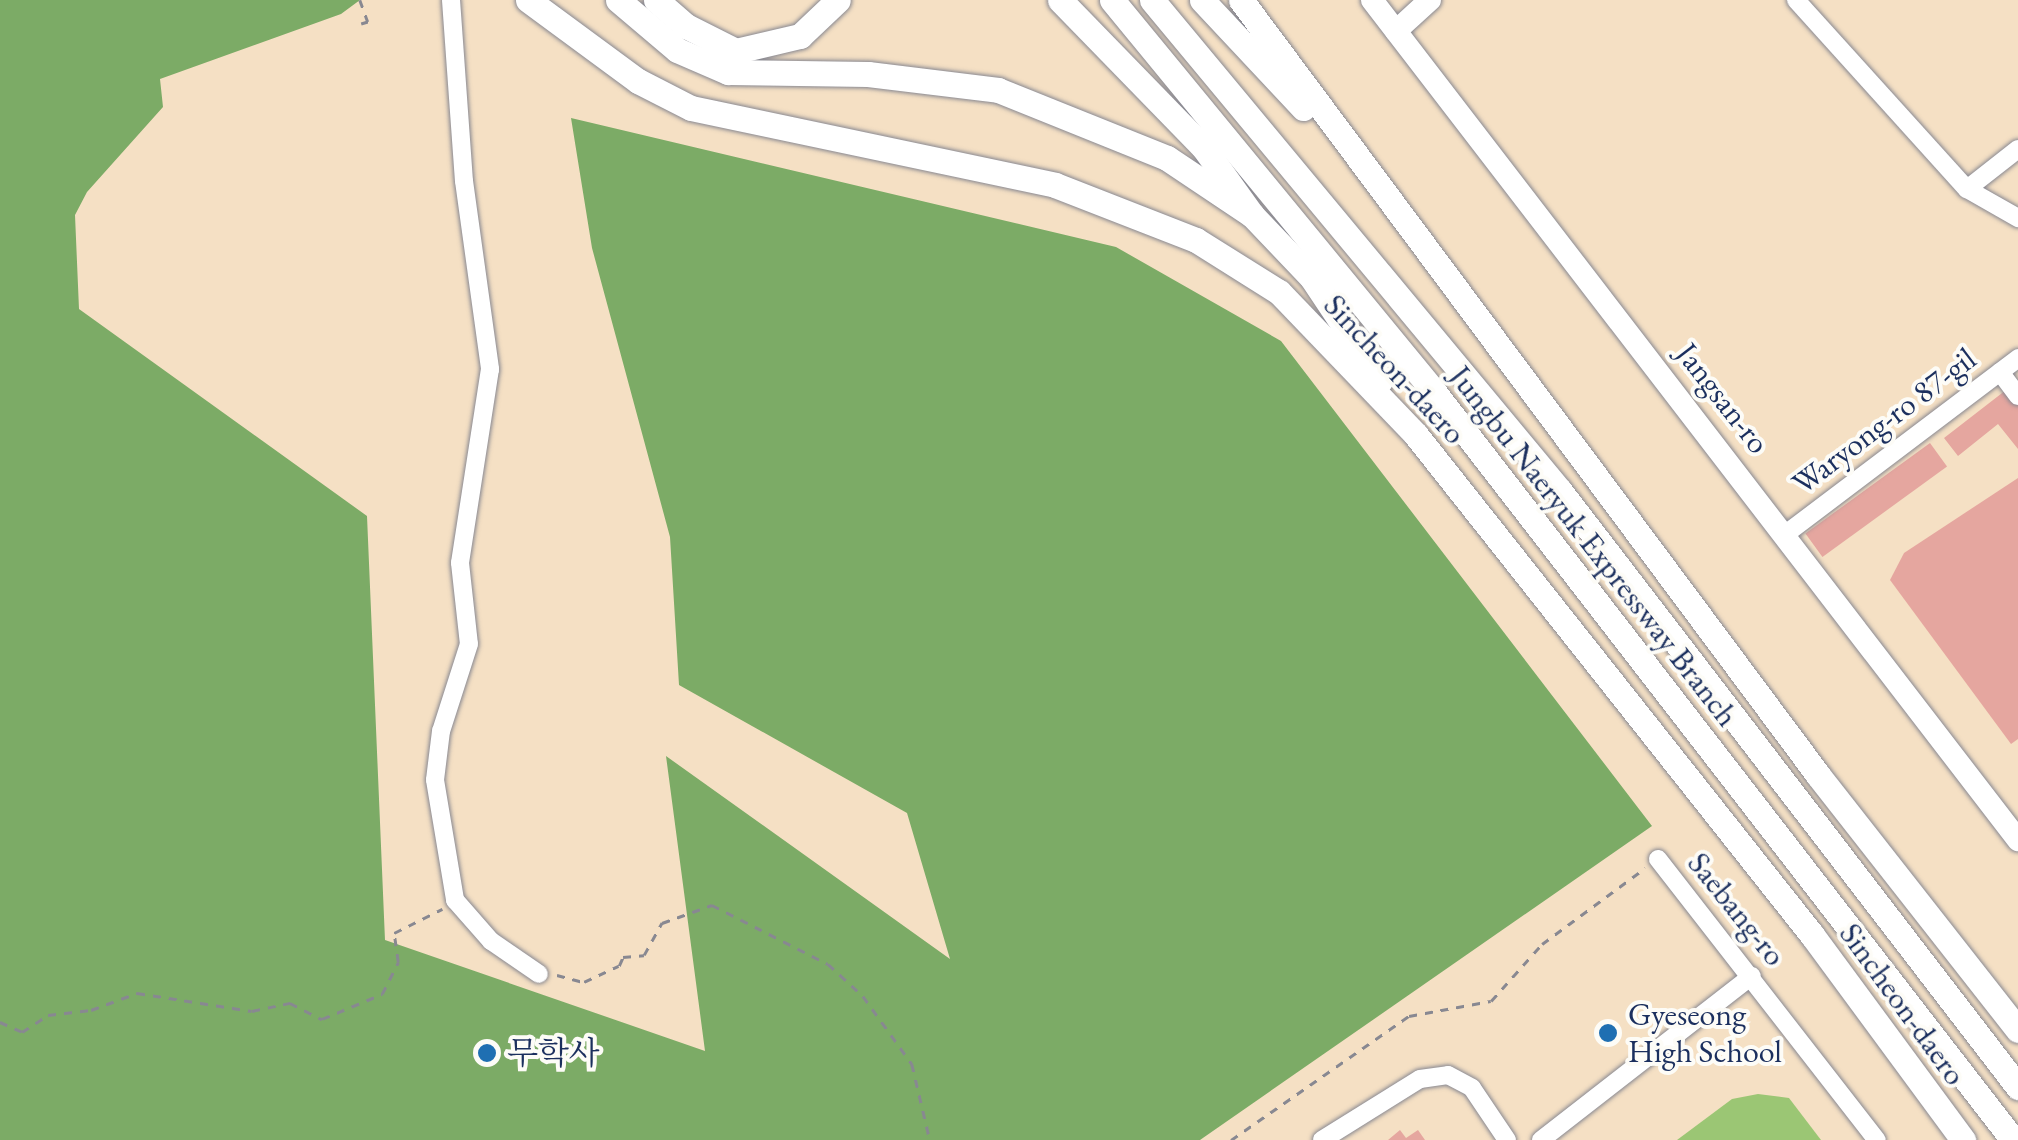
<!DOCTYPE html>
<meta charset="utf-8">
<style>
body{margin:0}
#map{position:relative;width:2018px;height:1140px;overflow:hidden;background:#f5e0c4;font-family:"EB Garamond","Noto Serif KR",serif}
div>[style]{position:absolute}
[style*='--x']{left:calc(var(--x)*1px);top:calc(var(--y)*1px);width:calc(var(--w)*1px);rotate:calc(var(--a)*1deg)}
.green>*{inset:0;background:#9bc674}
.forest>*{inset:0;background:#7cab66}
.building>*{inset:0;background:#e5a69f;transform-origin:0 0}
.path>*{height:2.5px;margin-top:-1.25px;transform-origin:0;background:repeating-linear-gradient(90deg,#888891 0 8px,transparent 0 16px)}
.roads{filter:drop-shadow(0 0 2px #888891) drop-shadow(0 0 2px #888891)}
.minor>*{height:18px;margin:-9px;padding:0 9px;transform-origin:9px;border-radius:9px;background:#fff}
.major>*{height:22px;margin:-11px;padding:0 11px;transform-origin:11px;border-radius:11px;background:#fff}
.highway>*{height:25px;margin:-12.5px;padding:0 12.5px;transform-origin:12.5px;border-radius:12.5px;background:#fff}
.dots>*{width:28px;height:28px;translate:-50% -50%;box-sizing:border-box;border:5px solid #fdfcf7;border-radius:50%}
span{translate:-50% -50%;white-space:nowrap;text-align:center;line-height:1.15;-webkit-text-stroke:8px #fdfcf7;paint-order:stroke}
.street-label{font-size:32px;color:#1b2f5e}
.poi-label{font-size:32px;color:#1b2f5e}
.left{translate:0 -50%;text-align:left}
</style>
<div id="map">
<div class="green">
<div style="clip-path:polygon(1758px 1094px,1789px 1098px,1821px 1140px,1677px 1140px,1732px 1099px)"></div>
</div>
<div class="forest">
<div style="clip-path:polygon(0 0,360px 0,341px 14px,160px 79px,163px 107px,87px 192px,75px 215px,79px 309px,367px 516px,385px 940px,705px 1051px,666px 756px,950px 959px,907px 813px,679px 685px,670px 537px,592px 248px,571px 118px,1116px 247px,1281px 341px,1652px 826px,1200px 1140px,0 1140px)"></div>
</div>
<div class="building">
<div style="clip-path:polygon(2006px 390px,2018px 405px,2018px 449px,1998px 424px,1958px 456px,1944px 438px)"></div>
<div style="left:1930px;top:443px;width:29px;height:154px;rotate:54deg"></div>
<div style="clip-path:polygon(2018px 478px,2018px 739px,2011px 744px,1890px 580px,1904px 553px)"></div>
<div style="clip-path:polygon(1400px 1130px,1406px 1138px,1418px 1130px,1425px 1140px,1388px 1140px)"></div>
</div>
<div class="path">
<div style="--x:360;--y:0;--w:23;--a:70"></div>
<div style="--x:368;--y:22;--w:7;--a:164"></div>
<div style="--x:557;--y:975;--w:28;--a:15"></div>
<div style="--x:584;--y:982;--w:38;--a:-25"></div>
<div style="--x:619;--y:966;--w:10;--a:-66"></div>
<div style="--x:623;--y:957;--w:21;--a:-5"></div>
<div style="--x:644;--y:955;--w:37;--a:-61"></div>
<div style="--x:662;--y:923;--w:53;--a:-19.8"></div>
<div style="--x:712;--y:905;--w:130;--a:27"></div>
<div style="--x:828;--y:964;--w:47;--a:42.4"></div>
<div style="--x:863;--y:996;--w:84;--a:54.2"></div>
<div style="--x:912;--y:1064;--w:78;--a:76.7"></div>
<div style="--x:0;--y:1022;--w:24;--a:24"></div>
<div style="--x:22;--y:1032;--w:31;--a:-33"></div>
<div style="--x:48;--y:1015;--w:43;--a:-6.6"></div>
<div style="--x:91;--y:1010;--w:49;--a:-20.3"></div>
<div style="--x:137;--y:993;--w:116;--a:8.9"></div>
<div style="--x:252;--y:1011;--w:39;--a:-12"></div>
<div style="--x:290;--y:1003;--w:36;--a:27"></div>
<div style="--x:322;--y:1019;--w:65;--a:-22.6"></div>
<div style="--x:382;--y:994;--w:36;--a:-63"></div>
<div style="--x:398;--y:962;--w:29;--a:-98"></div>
<div style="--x:394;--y:933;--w:54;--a:-26.6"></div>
<div style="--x:1231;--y:1140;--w:217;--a:-34.9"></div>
<div style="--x:1409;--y:1016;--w:83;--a:-10.4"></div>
<div style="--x:1491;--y:1001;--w:76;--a:-48.2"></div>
<div style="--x:1542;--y:944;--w:128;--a:-36.4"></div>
</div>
<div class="roads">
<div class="minor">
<div style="--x:451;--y:0;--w:181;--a:85.9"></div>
<div style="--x:464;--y:181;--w:190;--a:82.1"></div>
<div style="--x:490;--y:369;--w:196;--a:98.8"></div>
<div style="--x:460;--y:563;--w:81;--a:83.7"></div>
<div style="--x:469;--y:644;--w:91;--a:107.8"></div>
<div style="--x:441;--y:731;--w:49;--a:97"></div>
<div style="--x:435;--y:780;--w:122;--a:80.5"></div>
<div style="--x:455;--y:900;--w:55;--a:48.7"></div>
<div style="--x:491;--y:941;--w:58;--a:34.5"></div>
<div style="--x:1796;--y:0;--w:255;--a:47.9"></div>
<div style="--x:1967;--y:189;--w:59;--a:29.6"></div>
<div style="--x:1967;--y:189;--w:65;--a:-38.1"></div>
<div style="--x:2000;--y:372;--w:30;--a:53"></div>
<div style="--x:1787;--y:533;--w:290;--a:-37.1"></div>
<div style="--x:1658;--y:859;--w:356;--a:52.1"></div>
<div style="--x:1322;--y:1140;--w:115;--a:-31.9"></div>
<div style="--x:1420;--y:1079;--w:28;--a:-8"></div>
<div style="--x:1448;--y:1075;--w:27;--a:28"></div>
<div style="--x:1472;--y:1088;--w:63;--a:56.1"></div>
<div style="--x:1541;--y:1140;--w:267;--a:-37.9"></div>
</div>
<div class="major">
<div style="--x:1372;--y:0;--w:1060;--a:52.44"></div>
<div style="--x:1396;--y:31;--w:46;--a:-42.4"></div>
</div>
<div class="highway">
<div style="--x:528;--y:0;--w:137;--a:36.4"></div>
<div style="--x:638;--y:81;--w:59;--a:27"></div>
<div style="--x:691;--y:108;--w:372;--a:11.9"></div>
<div style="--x:1055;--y:185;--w:151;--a:21.3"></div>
<div style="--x:1196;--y:240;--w:98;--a:32.1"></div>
<div style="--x:1279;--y:292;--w:198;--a:46.2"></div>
<div style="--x:1416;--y:435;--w:638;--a:51.62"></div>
<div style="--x:1812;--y:935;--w:255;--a:53.6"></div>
<div style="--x:618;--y:0;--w:77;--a:40.3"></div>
<div style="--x:677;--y:50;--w:56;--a:23.3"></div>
<div style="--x:728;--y:72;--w:140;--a:0.8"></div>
<div style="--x:868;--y:74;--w:131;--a:7"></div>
<div style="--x:998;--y:90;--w:182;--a:21.9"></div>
<div style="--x:1167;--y:158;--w:102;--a:33.8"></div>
<div style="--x:656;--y:0;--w:40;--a:41"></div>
<div style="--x:686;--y:26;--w:56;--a:26.6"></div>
<div style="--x:736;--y:51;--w:66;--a:-13.2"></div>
<div style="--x:800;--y:36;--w:52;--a:-43.5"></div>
<div style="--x:1060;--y:0;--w:206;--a:45.8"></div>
<div style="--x:1204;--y:148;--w:82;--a:54.4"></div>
<div style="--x:1252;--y:215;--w:87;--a:46.4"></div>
<div style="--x:1312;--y:278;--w:123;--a:56.3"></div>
<div style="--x:1112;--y:0;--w:502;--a:50.57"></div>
<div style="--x:1431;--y:388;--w:951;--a:52.26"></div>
<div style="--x:1152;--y:0;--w:638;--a:50.27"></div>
<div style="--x:1560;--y:491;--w:752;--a:52.46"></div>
<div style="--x:1202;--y:0;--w:148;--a:46.9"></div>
<div style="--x:1241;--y:0;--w:966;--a:53.33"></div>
<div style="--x:1818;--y:775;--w:324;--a:51.9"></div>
</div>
</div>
<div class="dots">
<div style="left:1608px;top:1033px;background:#1f6fb2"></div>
<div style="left:487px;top:1053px;background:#1f6fb2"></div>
</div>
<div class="street-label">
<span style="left:1395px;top:369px;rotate:47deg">Sincheon-daero</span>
<span style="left:1723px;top:398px;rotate:52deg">Jangsan-ro</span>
<span style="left:1884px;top:421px;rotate:-37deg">Waryong-ro 87-gil</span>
<span style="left:1594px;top:546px;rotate:52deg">Jungbu Naeryuk Expressway Branch</span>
<span style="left:1737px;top:909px;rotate:51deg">Saebang-ro</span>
<span style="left:1903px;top:1004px;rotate:54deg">Sincheon-daero</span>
</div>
<div class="poi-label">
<span class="left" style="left:1628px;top:1033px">Gyeseong<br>High School</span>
<span class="left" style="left:507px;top:1053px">무학사</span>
</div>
</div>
